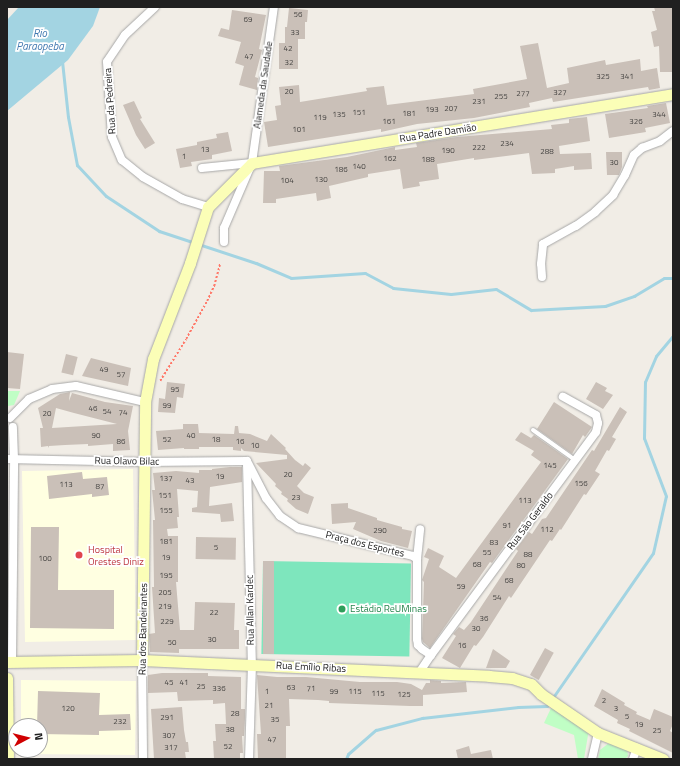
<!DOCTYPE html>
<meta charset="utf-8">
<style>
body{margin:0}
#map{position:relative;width:680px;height:766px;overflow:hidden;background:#f1ede6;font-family:"Titillium Web",sans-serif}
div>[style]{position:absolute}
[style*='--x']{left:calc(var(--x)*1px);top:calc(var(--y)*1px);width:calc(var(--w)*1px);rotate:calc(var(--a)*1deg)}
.education>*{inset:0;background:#ffffe1;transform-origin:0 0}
.park>*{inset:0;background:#c0fec5}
.pitch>*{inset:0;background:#7ee6bd;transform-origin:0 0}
.water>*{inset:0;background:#a3d4e2}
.stream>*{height:3px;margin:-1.5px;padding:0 1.5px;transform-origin:1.5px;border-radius:1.5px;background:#a3d4e2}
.building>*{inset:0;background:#cac0b8;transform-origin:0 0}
.path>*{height:1.5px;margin-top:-0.75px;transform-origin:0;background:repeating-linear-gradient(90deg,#ff7869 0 2px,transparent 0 4px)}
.roads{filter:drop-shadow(0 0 1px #a7a7a7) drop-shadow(0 0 1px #a7a7a7)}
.lane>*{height:4px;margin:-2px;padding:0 2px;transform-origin:2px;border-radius:2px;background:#fff}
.street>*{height:8px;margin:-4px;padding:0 4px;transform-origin:4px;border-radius:4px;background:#fff}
.secondary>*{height:11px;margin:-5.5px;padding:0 5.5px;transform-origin:5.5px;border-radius:5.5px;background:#fbfeb7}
.dots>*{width:11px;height:11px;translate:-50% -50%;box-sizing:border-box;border:2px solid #fff;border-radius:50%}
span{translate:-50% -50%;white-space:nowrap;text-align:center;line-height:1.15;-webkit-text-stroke:3.5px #fff;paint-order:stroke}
.number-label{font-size:8px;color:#4a4846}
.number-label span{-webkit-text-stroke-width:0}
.street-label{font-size:10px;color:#202020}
.health-label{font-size:10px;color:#be3a42}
.left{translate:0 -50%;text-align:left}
.leisure-label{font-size:10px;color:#27864d}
.water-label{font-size:11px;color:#4179b0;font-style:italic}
.frame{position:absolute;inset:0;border:8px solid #202020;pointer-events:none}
.north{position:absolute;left:8px;top:718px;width:40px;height:40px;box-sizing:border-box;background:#fff;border:1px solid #a6a6a6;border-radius:50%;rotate:83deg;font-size:11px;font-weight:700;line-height:16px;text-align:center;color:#202020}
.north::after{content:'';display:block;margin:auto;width:14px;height:18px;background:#d00001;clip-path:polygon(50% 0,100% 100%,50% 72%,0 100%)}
</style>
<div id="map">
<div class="education">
<div style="left:133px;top:469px;width:171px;height:111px;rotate:89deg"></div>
<div style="clip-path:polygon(21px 680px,136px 681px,135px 755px,21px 754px,21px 750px,40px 750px,40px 726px,21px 726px)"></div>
</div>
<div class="park">
<div style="clip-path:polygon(7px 391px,20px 391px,14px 405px,8px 406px)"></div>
<div style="clip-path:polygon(552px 706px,589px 729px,584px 759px,578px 759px,574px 735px,544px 723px)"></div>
<div style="clip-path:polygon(609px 743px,627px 748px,628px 756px,625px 759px,598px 759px,600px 750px)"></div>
</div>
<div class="pitch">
<div style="left:263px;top:561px;width:148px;height:93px;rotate:1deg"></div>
</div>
<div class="water">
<div style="clip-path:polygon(19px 7px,100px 7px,93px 26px,68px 60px,7px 111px,7px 20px)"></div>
</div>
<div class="stream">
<div style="--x:62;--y:61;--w:56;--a:83.9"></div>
<div style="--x:68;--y:117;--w:49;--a:79.4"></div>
<div style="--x:77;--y:165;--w:42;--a:46.9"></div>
<div style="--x:106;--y:196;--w:64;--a:33.4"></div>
<div style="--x:159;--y:231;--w:102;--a:18.3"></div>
<div style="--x:256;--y:263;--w:38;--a:23"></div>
<div style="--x:291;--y:278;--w:74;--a:-3.9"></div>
<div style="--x:365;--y:273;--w:32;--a:28"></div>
<div style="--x:393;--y:288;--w:58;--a:5.9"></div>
<div style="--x:451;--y:294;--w:45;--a:-6.3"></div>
<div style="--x:496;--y:289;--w:41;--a:31"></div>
<div style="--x:531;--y:310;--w:74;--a:-3.1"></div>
<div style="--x:605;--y:306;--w:31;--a:-19"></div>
<div style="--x:634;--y:296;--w:35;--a:-31"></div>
<div style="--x:664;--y:278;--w:9;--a:0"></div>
<div style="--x:346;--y:759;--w:5;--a:-68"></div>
<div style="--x:348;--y:754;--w:37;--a:-41"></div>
<div style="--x:376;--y:730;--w:48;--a:-14.6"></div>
<div style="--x:422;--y:718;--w:97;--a:-6.5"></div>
<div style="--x:518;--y:707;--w:29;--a:-2"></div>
<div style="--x:547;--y:706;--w:186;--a:-55.3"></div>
<div style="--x:653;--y:553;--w:58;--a:-77.2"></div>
<div style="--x:666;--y:496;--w:62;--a:-110.8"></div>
<div style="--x:644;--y:438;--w:56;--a:-89"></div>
<div style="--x:645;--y:382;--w:28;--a:-67"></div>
<div style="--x:656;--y:356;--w:26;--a:-50"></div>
</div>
<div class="building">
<div style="clip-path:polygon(654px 7px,673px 7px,673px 72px,660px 72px,659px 46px,654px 47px,651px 32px,657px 30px,652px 11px,655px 11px)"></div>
<div style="clip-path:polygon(289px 8px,308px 10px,307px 22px,305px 22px,305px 39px,298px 39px,298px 69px,279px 69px,279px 43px,285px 43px,285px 27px,287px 27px)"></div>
<div style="clip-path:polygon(232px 10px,266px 15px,259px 49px,262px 50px,255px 77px,258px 78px,257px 90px,239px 85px,244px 66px,235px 63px,241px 42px,218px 36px,221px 28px,229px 30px)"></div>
<div style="clip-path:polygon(538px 43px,547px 88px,569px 83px,567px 68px,605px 60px,606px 65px,640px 59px,641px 71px,657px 68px,660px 88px,649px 90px,648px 87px,553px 102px,552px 98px,529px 103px,530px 107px,474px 118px,417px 124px,381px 132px,381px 129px,268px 147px,264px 122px,277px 120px,275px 106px,281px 105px,279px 87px,299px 85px,300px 102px,367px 91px,366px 88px,384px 86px,387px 105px,474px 94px,473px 89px,527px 79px,520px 46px)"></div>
<div style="clip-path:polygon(134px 101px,142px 118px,140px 119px,155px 143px,145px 149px,136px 135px,123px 105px)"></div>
<div style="clip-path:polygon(666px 103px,670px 123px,645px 128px,646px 132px,609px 138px,605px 114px,648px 108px,647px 106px)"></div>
<div style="clip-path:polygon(587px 117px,590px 141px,559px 146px,560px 154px,591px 153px,592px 169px,574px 170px,574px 166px,555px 169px,555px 173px,532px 174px,529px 153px,474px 160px,474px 158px,437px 164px,439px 179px,419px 182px,420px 186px,403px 189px,400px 169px,368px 174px,368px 177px,329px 186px,331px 198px,317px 201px,316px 193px,276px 199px,276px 203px,263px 203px,264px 171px,280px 171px,279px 166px,347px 157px,395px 147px,395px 150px,417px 147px,416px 143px,457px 137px,552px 129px,551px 125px,569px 123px,569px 119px)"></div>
<div style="clip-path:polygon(228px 132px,232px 151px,212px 155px,212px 159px,191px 162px,192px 166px,180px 168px,176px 149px,197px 145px,197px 142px,217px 138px,216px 134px)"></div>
<div style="clip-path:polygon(606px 152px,622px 152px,622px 167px,619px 175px,607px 175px)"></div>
<div style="clip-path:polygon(7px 352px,24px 354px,20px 389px,7px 388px)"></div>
<div style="left:66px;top:354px;width:12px;height:19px;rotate:14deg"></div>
<div style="clip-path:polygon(91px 358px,131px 368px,128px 386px,82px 376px)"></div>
<div style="clip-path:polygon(167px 382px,185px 384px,183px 398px,177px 397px,175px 413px,158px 412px,159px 398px,165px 399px)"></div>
<div style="clip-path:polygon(596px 382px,607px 388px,605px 391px,613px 395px,603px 409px,586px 399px)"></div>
<div style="clip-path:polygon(evenodd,70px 392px,69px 401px,72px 393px,105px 402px,133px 406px,128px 431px,130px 450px,113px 451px,113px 444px,88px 446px,88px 444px,65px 445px,49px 446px,48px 448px,48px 446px,41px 447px,40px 428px,43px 428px,38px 408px,60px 394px,70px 392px,56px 408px,74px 413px,117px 424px,52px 428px,56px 408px)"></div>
<div style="clip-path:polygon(554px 402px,592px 427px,585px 437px,583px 435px,572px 454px,537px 429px)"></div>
<div style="clip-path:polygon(620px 407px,627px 412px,612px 437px,616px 439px,609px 451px,607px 450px,595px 471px,600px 474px,586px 495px,584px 494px,561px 530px,560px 529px,552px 541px,550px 540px,511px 598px,509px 596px,483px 637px,476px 646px,474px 645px,460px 668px,442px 658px,456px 636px,453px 634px,459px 627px,464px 630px,471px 622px,516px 554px,518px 551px,516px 549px,529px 532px,532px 534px,542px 519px,546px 518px,592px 450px,594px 451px)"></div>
<div style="clip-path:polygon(183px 424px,198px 424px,199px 433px,234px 434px,235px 426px,238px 426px,239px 433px,250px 434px,267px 441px,271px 434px,286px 448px,285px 449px,295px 460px,303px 466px,305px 463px,311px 468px,297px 486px,304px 493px,314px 497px,308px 514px,296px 509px,287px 501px,288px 499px,281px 494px,282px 492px,275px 486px,276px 484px,256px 463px,287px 459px,287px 455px,244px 451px,241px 448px,241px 451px,233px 450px,233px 447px,199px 447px,199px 449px,184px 449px,184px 448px,158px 450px,156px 431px,183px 429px)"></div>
<div style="clip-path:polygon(521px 432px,531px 438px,534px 435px,568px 459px,492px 563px,490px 562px,430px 648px,423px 642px,422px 639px,424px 582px,422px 580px,429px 559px,424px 557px,428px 548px,444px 556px,439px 567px,456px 578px,541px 462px,531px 455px,534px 451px,515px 440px)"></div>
<div style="clip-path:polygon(230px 467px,242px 467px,242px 482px,210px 487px,209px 506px,232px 503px,234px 521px,221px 522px,220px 514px,192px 512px,192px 508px,197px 507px,198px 491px,177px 489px,179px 517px,177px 517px,178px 528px,167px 529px,168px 536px,178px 536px,178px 582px,176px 582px,180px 630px,194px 630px,195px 602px,235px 603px,234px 630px,239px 630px,239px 649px,179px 649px,179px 653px,150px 652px,149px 634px,155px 633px,152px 587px,154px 587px,153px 520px,155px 520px,152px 490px,155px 490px,153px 473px,176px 471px,199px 473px,199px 470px,212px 470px,212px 469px)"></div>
<div style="clip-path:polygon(82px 472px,83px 479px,107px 477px,109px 495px,92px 497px,92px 494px,49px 499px,47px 476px)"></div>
<div style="clip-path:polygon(348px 503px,348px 508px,377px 518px,377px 520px,402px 527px,402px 529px,412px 531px,408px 548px,381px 541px,353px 529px,356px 522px,332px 524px,331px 504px)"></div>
<div style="clip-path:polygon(31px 527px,59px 527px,58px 590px,114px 590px,114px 629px,30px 628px)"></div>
<div style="left:196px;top:537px;width:40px;height:22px;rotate:1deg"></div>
<div style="left:263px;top:561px;width:11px;height:93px"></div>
<div style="left:545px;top:648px;width:10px;height:31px;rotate:29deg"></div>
<div style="clip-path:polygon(493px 649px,510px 661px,506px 668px,486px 668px)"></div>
<div style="clip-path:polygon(162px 673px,208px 673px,208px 676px,241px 677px,241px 709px,245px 709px,245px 718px,244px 736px,242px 736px,243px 753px,240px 753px,240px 759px,214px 759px,213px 741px,216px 741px,215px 724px,226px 724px,225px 703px,213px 704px,213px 700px,178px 701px,177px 692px,148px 693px,148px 675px)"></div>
<div style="clip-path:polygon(257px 675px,277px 677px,306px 677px,360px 682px,397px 682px,411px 684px,422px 690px,426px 683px,430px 683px,430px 680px,441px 681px,441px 683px,466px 682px,467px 692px,423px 695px,423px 706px,410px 706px,329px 703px,329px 701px,318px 700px,289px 699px,290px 726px,286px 726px,286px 759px,258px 759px,257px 734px,261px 734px)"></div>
<div style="clip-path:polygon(602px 689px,625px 703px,624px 705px,637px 712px,636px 714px,650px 720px,654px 709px,673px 717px,673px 724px,670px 731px,673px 733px,673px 753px,629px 731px,630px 729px,617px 723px,618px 720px,594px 706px)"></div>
<div style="clip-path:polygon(38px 691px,100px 693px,99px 715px,130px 714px,131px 730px,99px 731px,99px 735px,40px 734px,40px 726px,37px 726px)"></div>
<div style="clip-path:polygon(182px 707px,184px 730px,186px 742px,188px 742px,189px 752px,185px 752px,186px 759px,154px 759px,151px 709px)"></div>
<div style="clip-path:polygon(469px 746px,471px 754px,491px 750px,493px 759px,458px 759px,456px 750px)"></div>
</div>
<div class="path">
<div style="--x:160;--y:381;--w:49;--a:-58.2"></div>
<div style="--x:186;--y:339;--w:43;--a:-61.1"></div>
<div style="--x:207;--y:301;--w:17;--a:-65"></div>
<div style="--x:214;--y:286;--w:23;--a:-75"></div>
</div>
<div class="roads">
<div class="lane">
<div style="--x:533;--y:430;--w:52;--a:35.5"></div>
</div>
<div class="street">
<div style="--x:155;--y:7;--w:41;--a:137"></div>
<div style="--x:125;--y:35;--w:32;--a:124"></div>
<div style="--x:107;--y:62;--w:75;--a:86.2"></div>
<div style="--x:112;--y:137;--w:25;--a:67"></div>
<div style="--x:122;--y:160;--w:27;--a:39"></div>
<div style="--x:143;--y:177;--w:45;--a:29.4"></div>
<div style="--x:182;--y:199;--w:27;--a:17"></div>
<div style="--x:202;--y:168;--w:50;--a:-5.7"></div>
<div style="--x:224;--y:242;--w:14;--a:-90"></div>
<div style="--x:224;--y:228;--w:71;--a:-66.7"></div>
<div style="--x:252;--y:163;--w:158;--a:-82"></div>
<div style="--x:542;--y:277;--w:13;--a:-94"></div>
<div style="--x:541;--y:264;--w:20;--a:-84"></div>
<div style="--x:543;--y:244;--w:38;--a:-29"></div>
<div style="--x:576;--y:226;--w:24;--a:-36"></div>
<div style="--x:595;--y:212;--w:25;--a:-43"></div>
<div style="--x:613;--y:195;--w:23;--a:-59"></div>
<div style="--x:625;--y:175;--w:22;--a:-66"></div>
<div style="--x:634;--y:155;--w:11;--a:-41"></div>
<div style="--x:642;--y:148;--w:19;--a:-21"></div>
<div style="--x:660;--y:141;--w:16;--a:-38"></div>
<div style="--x:10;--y:418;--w:27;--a:-45"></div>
<div style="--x:29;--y:399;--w:25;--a:-23"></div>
<div style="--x:52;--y:389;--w:24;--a:-7"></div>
<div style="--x:76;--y:386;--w:71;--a:13.1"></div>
<div style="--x:7;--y:459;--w:138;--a:1.2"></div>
<div style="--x:145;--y:462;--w:102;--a:-0.6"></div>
<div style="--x:247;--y:461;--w:42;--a:62.8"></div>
<div style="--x:266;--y:498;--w:23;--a:52"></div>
<div style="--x:280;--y:516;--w:22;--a:34"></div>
<div style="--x:298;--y:528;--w:118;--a:13.7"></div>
<div style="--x:413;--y:556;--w:5;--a:37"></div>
<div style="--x:417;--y:559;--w:80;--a:90"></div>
<div style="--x:417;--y:639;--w:6;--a:81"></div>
<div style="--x:418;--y:645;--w:6;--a:45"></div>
<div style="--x:422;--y:649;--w:11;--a:34"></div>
<div style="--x:431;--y:655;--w:22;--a:124"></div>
<div style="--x:247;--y:464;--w:200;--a:88.6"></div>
<div style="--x:252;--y:664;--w:95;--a:91.8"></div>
<div style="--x:417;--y:559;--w:30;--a:-84"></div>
<div style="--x:431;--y:655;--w:277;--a:-53.5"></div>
<div style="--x:596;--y:432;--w:9;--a:-77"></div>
<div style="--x:598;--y:423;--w:8;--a:-104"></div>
<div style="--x:596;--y:415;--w:38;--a:-151"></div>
<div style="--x:142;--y:660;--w:99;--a:89.4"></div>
<div style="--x:12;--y:662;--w:203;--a:-89.4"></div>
<div style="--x:14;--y:459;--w:32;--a:-92"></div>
<div style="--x:592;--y:759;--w:27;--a:-77"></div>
<div style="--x:633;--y:759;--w:12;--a:-70"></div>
</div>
<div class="secondary">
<div style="--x:142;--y:660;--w:258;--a:-89.3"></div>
<div style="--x:145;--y:402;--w:44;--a:-79.5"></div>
<div style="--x:153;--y:359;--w:103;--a:-68.9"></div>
<div style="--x:190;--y:263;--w:59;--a:-72.2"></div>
<div style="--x:208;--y:207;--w:62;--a:-45"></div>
<div style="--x:252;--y:163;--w:427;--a:-9.3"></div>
<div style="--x:7;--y:662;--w:135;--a:-0.8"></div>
<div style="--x:142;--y:660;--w:347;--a:2.6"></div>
<div style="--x:489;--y:676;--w:23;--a:5"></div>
<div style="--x:512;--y:678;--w:20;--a:18"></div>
<div style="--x:531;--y:684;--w:14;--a:45"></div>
<div style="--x:541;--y:694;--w:69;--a:34.4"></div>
<div style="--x:598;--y:733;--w:70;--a:21.8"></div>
<div style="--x:7;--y:678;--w:81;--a:89.3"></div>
</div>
</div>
<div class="dots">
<div style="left:79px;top:555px;background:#e0444e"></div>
<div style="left:342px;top:609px;background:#2e9e5b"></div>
</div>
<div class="number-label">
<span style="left:298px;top:15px">56</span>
<span style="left:248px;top:20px">69</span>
<span style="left:295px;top:33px">33</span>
<span style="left:288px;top:49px">42</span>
<span style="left:249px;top:57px">47</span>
<span style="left:289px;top:63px">32</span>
<span style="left:603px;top:77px">325</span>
<span style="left:627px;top:77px">341</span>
<span style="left:289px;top:92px">20</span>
<span style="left:560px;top:93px">327</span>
<span style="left:523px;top:94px">277</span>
<span style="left:501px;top:97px">255</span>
<span style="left:479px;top:102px">231</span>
<span style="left:451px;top:109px">207</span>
<span style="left:432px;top:110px">193</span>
<span style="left:359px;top:113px">151</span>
<span style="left:409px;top:114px">181</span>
<span style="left:339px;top:115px">135</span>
<span style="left:659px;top:115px">344</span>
<span style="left:320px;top:118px">119</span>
<span style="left:389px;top:122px">161</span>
<span style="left:636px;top:122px">326</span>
<span style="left:299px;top:130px">101</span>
<span style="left:507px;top:144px">234</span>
<span style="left:479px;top:148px">222</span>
<span style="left:205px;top:150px">13</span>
<span style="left:448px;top:151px">190</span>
<span style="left:547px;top:152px">288</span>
<span style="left:184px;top:157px">1</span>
<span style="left:390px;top:159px">162</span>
<span style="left:428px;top:160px">188</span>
<span style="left:614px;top:163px">30</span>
<span style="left:359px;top:167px">140</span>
<span style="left:341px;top:170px">186</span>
<span style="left:321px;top:180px">130</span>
<span style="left:287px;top:181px">104</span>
<span style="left:104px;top:370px">49</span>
<span style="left:121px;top:375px">57</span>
<span style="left:175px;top:390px">95</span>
<span style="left:167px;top:406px">99</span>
<span style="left:93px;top:409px">46</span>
<span style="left:107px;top:412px">54</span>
<span style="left:123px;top:413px">74</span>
<span style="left:47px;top:414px">20</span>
<span style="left:96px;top:436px">90</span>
<span style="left:191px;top:436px">40</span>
<span style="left:167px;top:440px">52</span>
<span style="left:216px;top:440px">18</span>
<span style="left:121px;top:442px">86</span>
<span style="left:240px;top:442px">16</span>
<span style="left:255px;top:446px">10</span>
<span style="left:550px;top:466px">145</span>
<span style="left:288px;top:475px">20</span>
<span style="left:220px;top:477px">19</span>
<span style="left:166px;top:479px">137</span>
<span style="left:190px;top:481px">43</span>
<span style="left:581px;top:484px">156</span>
<span style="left:66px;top:485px">113</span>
<span style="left:100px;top:487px">87</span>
<span style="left:165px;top:496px">151</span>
<span style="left:296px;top:498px">23</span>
<span style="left:525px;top:501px">113</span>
<span style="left:166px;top:511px">155</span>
<span style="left:507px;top:526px">91</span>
<span style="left:547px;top:530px">112</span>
<span style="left:380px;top:531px">290</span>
<span style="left:166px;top:542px">181</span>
<span style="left:494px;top:543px">83</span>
<span style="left:216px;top:548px">5</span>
<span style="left:487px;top:553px">55</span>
<span style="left:528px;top:555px">88</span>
<span style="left:166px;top:558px">19</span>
<span style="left:45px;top:559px">100</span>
<span style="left:477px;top:565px">68</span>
<span style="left:521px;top:566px">80</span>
<span style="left:166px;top:576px">195</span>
<span style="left:509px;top:581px">68</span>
<span style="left:461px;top:587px">59</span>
<span style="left:165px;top:593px">205</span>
<span style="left:497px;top:598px">54</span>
<span style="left:165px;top:607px">219</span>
<span style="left:214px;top:613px">22</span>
<span style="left:484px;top:619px">36</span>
<span style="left:167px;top:622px">229</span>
<span style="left:476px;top:629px">30</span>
<span style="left:212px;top:640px">30</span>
<span style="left:172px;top:643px">50</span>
<span style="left:462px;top:646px">16</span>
<span style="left:169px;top:683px">45</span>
<span style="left:184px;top:683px">41</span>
<span style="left:201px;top:687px">25</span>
<span style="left:291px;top:688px">63</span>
<span style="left:219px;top:689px">336</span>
<span style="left:311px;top:689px">71</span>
<span style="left:267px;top:692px">1</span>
<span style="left:334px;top:692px">99</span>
<span style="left:355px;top:692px">115</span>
<span style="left:378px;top:694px">115</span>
<span style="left:404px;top:695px">125</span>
<span style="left:604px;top:701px">2</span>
<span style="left:269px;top:706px">21</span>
<span style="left:68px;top:709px">120</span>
<span style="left:616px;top:709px">3</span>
<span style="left:235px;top:714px">28</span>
<span style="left:627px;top:717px">5</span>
<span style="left:167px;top:718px">291</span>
<span style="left:275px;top:720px">35</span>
<span style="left:120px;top:722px">232</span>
<span style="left:639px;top:725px">19</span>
<span style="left:230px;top:730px">38</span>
<span style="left:657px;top:731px">25</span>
<span style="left:169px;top:736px">307</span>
<span style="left:272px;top:740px">47</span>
<span style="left:228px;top:747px">52</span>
<span style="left:171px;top:748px">317</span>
</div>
<div class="street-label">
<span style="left:263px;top:85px;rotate:-82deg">Alameda da Saudade</span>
<span style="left:110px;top:101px;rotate:-94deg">Rua da Pedreira</span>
<span style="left:438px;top:133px;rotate:-9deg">Rua Padre Damião</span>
<span style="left:127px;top:461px;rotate:1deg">Rua Olavo Bilac</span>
<span style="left:530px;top:521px;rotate:-53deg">Rua São Geraldo</span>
<span style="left:365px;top:544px;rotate:14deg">Praça dos Esportes</span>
<span style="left:250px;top:610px;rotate:-91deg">Rua Allan Kardec</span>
<span style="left:143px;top:629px;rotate:-89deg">Rua dos Bandeirantes</span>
<span style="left:311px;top:667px;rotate:3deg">Rua Emílio Ribas</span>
</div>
<div class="health-label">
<span class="left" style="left:88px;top:555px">Hospital<br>Orestes Diniz</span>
</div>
<div class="leisure-label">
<span class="left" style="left:350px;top:609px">Estádio ReUMinas</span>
</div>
<div class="water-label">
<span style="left:40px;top:40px">Rio<br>Paraopeba</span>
</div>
<div class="frame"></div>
<div class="north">N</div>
</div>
